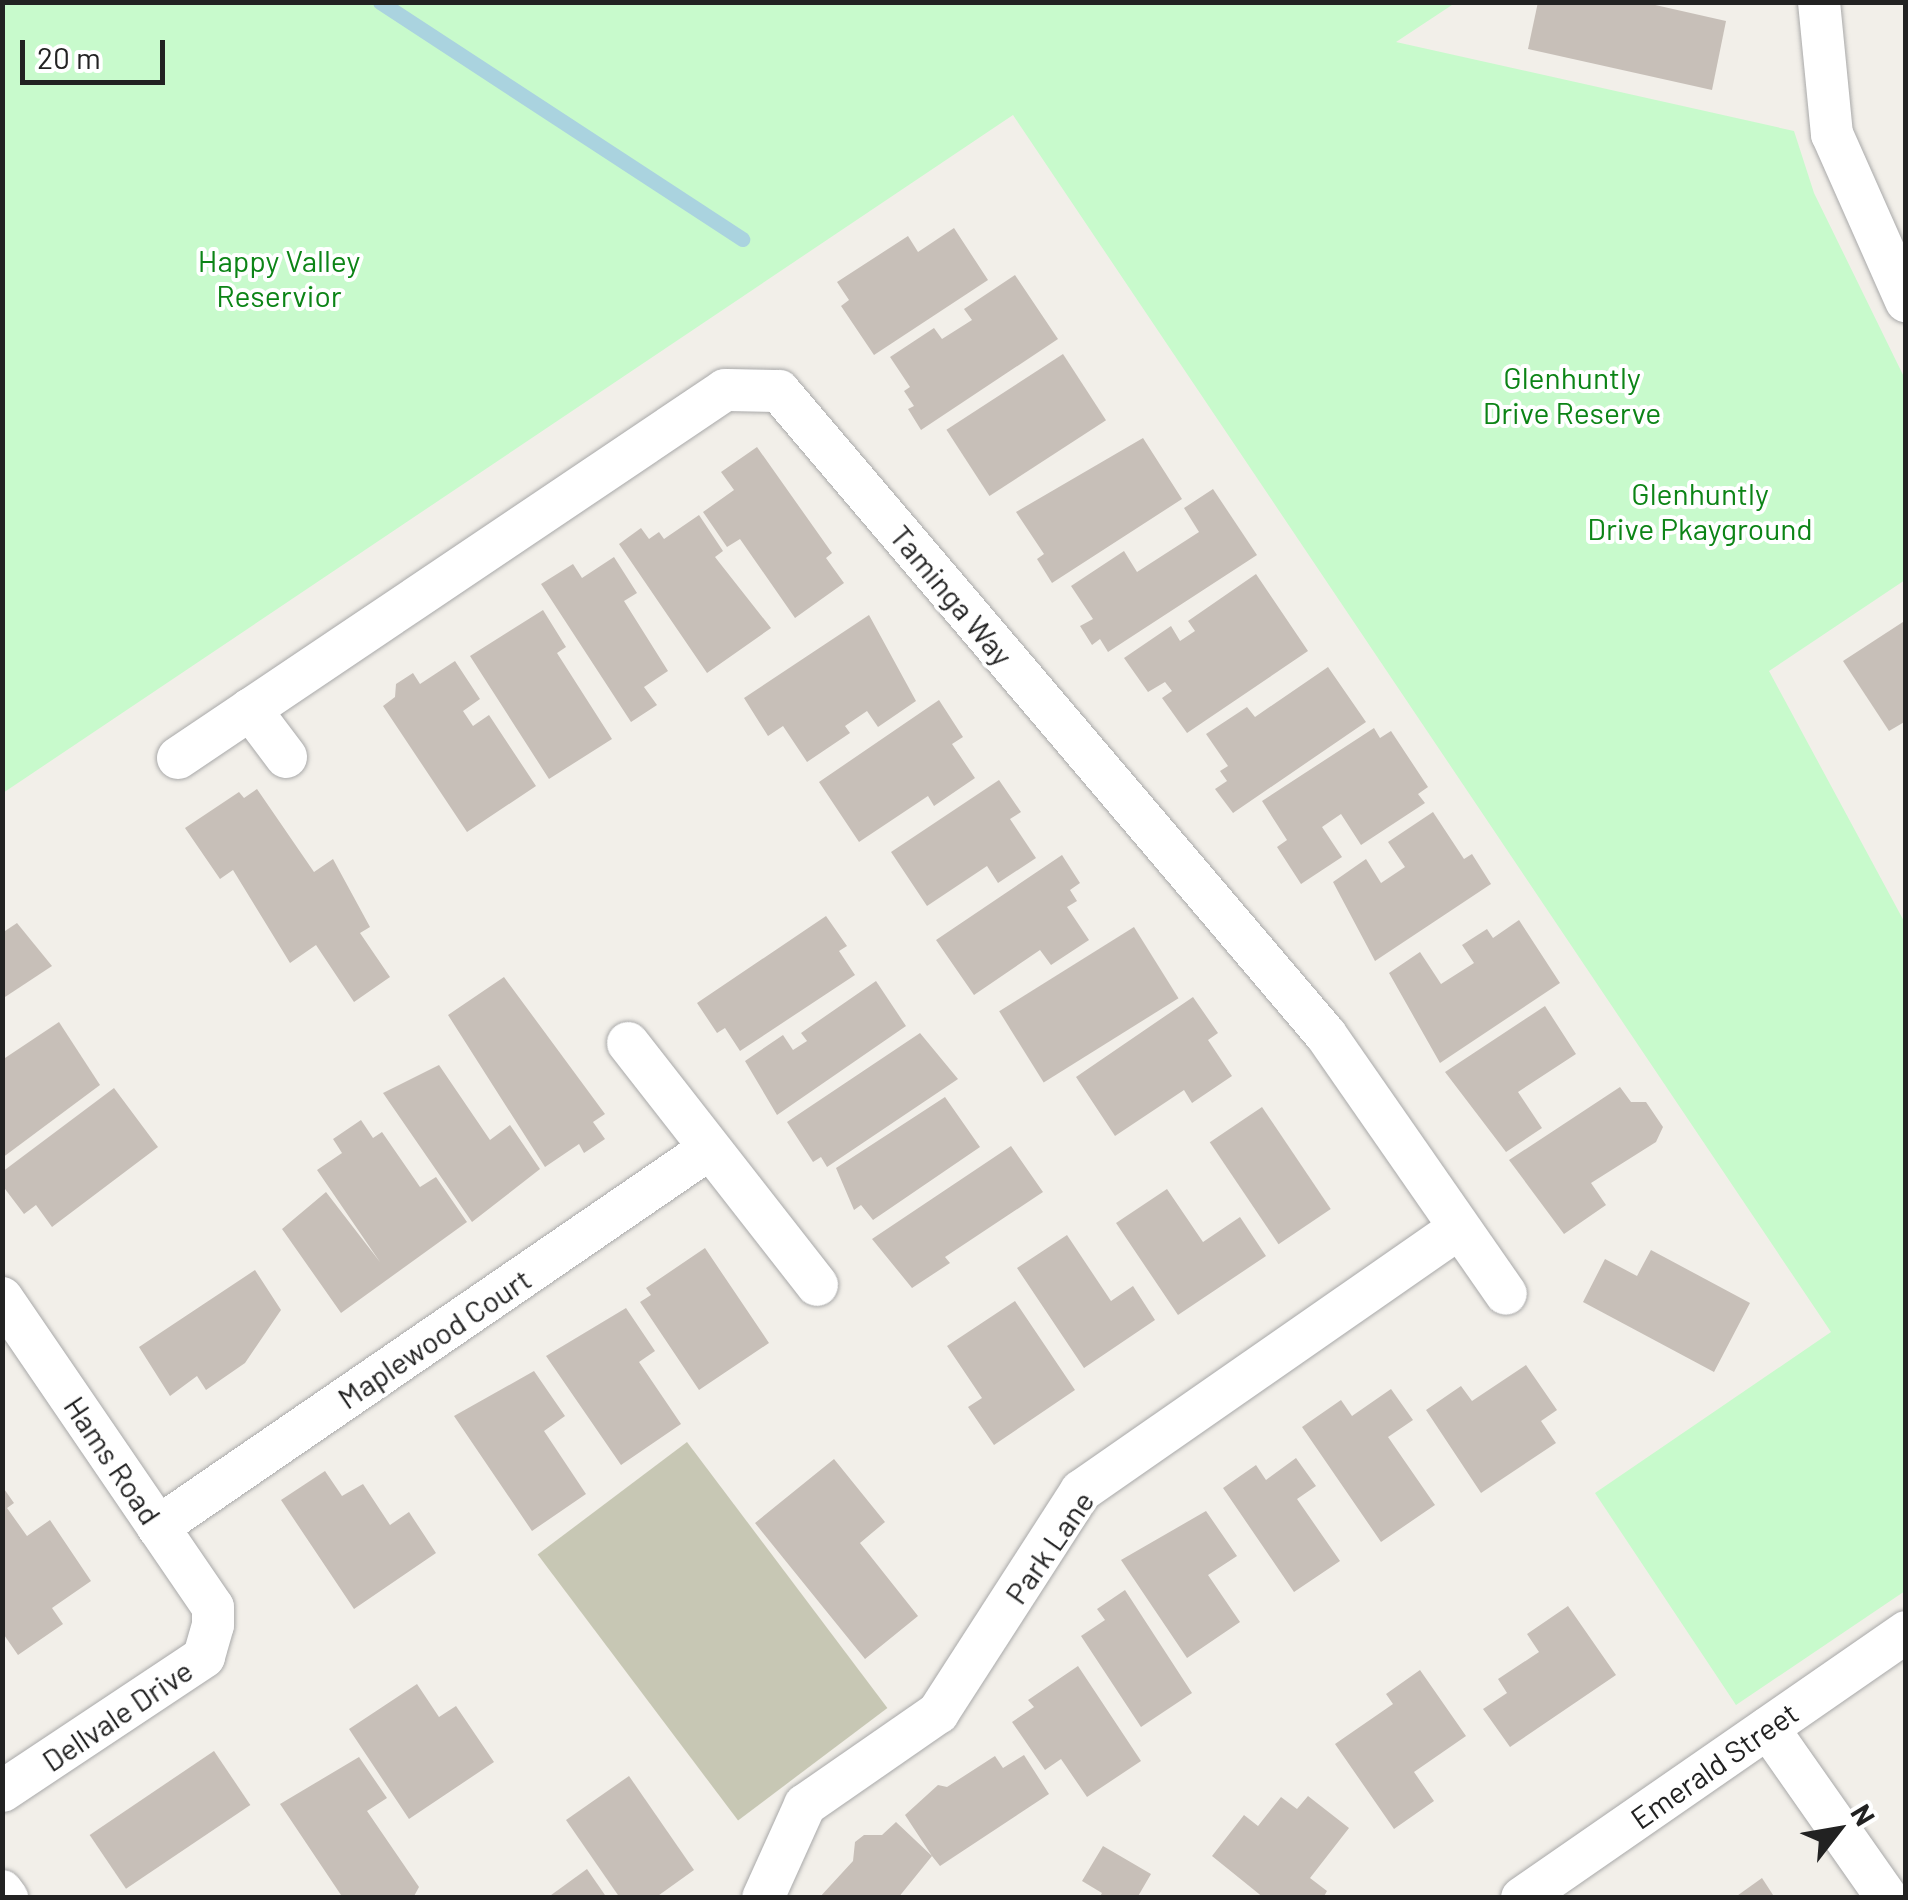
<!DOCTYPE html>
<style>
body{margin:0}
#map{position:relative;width:1908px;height:1900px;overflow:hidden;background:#f2efe9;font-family:Barlow,sans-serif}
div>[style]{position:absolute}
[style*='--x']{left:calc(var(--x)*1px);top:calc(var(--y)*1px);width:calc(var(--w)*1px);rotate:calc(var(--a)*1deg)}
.construction>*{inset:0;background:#c7c7b4;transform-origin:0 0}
.park>*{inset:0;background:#c8facc}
.stream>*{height:15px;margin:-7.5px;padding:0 7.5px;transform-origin:7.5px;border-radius:7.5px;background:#aad3df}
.building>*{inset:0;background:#c7bfb8;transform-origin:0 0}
.roads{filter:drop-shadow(0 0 2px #a9a9a9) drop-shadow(0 0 2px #a9a9a9)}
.street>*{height:42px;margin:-21px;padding:0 21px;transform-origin:21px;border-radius:21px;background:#fff}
span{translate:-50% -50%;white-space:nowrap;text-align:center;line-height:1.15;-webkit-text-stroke:8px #fff;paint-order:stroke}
.park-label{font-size:30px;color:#0c8416}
.street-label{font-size:30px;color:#222}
.frame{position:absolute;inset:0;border:5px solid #222;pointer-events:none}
.north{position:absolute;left:1788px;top:1780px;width:100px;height:100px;-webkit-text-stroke:8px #fff;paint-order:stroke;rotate:59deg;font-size:28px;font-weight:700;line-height:40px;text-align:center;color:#222}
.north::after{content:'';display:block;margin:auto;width:35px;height:45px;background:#222;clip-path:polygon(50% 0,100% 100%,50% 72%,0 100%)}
.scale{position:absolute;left:20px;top:40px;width:145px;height:45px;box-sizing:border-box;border:5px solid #222;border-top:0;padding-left:12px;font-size:30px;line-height:35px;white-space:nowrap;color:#222;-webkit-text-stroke:8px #fff;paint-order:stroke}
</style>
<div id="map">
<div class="construction">
<div style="left:687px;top:1442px;width:333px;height:187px;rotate:53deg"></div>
</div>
<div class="park">
<div style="clip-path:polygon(3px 2px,1455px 3px,1396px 42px,1794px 131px,1814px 193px,1905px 379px,1905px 580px,1769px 671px,1905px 923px,1905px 1591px,1736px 1705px,1595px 1493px,1831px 1332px,1013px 115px,3px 793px)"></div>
</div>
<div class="stream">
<div style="--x:380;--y:2;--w:433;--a:33.2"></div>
</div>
<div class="building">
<div style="clip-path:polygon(1538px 2px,1642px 2px,1726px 21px,1712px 90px,1528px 49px)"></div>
<div style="clip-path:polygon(954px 228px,988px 280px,874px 355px,841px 306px,849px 300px,837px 282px,908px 236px,918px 252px)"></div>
<div style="clip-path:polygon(1015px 275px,1058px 339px,921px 430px,908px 409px,914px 406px,904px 391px,910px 387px,890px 357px,934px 328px,942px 339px,972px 320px,964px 309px)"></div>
<div style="left:1063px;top:354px;width:79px;height:139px;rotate:57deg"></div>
<div style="clip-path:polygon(1143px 438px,1182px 499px,1052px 583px,1037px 559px,1044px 554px,1016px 512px)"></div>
<div style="clip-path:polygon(757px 447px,832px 553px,826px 558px,844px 583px,795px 618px,740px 539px,727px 547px,703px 512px,734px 490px,721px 472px)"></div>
<div style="clip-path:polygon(1213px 489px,1257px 555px,1108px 652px,1100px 639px,1092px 645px,1080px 626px,1093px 619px,1071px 586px,1124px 551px,1137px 572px,1199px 532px,1184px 508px)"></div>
<div style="clip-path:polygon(699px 515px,723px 551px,715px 557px,771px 628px,707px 673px,619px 544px,641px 528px,649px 539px,659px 532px,664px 539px)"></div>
<div style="clip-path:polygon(614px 557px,637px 593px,624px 601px,668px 671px,644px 687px,657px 705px,631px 722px,541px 584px,573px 564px,582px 578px)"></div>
<div style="clip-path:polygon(1256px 574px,1308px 651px,1187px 733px,1162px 698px,1172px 691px,1165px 682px,1148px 692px,1124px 658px,1171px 626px,1180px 641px,1195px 631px,1188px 621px)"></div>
<div style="clip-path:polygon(543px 610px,566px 647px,557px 653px,612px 739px,549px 779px,470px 656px)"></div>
<div style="clip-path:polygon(869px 615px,916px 701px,878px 727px,867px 711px,845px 726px,850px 733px,807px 762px,783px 726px,768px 736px,744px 698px)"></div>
<div style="clip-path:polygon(1906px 620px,1906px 721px,1889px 731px,1843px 661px)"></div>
<div style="clip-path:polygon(455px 661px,480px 699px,463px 711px,473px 726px,489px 715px,536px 786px,467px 832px,383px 706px,395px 697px,396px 684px,413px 673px,420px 684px)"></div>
<div style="clip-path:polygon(1328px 667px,1366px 722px,1233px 813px,1215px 789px,1227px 781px,1220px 771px,1228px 766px,1206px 734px,1247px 707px,1255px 717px)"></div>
<div style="clip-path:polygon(939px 700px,963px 737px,952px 744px,975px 778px,934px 806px,928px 796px,859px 842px,819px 782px)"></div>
<div style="clip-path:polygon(1374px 728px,1380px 738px,1391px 731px,1428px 787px,1418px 794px,1425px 803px,1361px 845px,1341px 814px,1322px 827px,1342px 857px,1301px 884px,1277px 847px,1287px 840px,1262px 801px)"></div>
<div style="clip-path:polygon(999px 780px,1021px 812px,1010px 819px,1036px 858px,998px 883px,987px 866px,927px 906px,891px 852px)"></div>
<div style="clip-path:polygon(257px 789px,314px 872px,333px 859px,370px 927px,360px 933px,390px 977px,354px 1002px,316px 945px,290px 963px,233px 870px,220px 879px,185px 828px,239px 792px,244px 798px)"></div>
<div style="clip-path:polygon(1433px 812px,1464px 859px,1472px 854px,1491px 884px,1375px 961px,1333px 882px,1366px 859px,1381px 883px,1405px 867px,1388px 842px)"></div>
<div style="clip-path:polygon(1062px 855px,1080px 883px,1070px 890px,1077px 901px,1067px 907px,1089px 940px,1051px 965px,1040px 950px,974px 995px,936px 940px)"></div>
<div style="clip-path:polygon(826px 916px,847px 946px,839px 951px,855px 975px,740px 1051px,725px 1028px,717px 1033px,697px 1003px)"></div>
<div style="clip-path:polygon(1519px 920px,1560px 983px,1440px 1063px,1389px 973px,1420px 952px,1441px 984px,1474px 963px,1462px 945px,1487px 929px,1493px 938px)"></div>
<div style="clip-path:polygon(17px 923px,52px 966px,2px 999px,2px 933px)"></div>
<div style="left:1134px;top:927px;width:84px;height:159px;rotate:58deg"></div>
<div style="clip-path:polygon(504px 977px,605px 1114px,593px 1122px,605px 1139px,584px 1153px,579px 1144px,545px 1167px,448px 1015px)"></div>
<div style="clip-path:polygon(876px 981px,906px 1026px,777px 1115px,745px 1061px,783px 1035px,793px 1050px,807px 1041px,801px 1033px)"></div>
<div style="clip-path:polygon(1193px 997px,1218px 1033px,1208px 1040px,1232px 1076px,1192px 1103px,1184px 1090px,1115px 1136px,1076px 1077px)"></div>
<div style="clip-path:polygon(1545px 1006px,1576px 1054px,1518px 1092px,1542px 1128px,1506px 1152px,1445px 1072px)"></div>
<div style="clip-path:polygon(59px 1022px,100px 1085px,2px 1158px,2px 1060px)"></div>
<div style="clip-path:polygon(920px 1033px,958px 1079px,827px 1167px,821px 1157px,813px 1162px,787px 1122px)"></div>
<div style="clip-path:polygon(439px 1065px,490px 1140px,510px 1125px,540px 1169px,472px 1222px,383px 1093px)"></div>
<div style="clip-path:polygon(1620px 1087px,1631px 1102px,1646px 1102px,1663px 1127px,1656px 1142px,1591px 1183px,1606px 1205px,1564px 1234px,1509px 1160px)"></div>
<div style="clip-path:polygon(114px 1088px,158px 1147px,52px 1227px,36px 1205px,24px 1214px,2px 1185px,2px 1172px)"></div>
<div style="clip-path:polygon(945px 1097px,980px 1147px,873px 1220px,861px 1205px,854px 1210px,836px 1168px)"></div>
<div style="left:1262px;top:1107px;width:123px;height:63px;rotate:56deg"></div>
<div style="clip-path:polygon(361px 1120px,373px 1138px,382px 1132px,420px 1187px,436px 1177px,467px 1222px,341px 1313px,282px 1229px,326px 1192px,380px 1262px,317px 1170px,342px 1153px,333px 1139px)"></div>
<div style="clip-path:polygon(1011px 1146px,1043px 1192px,945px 1257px,950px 1263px,912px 1288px,872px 1239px)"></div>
<div style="clip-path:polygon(1167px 1189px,1203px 1242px,1240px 1217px,1266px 1256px,1178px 1315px,1116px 1223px)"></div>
<div style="clip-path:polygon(1067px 1235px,1111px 1301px,1133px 1286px,1155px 1320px,1084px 1368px,1017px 1268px)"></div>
<div style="clip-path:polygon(705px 1248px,769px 1343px,699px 1390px,640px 1302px,651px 1295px,646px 1288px)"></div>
<div style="clip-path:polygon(1651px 1250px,1750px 1303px,1714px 1372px,1583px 1302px,1605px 1259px,1637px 1276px)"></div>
<div style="clip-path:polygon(255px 1270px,281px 1310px,245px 1363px,206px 1390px,197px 1376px,170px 1396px,139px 1347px)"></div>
<div style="clip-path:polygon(1015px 1301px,1075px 1390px,994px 1445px,968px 1407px,982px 1398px,947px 1346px)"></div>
<div style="clip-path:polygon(626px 1308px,655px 1351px,639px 1362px,681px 1424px,621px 1465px,546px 1356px)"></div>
<div style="clip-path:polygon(1526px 1365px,1557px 1410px,1541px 1421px,1556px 1443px,1481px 1493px,1426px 1410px,1461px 1386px,1472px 1401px)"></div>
<div style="clip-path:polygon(534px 1371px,565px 1416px,544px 1431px,586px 1494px,532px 1531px,454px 1416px)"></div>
<div style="clip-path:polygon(1391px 1389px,1413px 1420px,1388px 1437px,1435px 1505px,1381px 1542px,1302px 1427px,1341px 1400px,1352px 1416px)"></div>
<div style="clip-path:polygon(1296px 1458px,1316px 1486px,1297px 1499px,1340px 1561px,1294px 1592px,1223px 1488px,1256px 1465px,1266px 1480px)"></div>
<div style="clip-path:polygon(834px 1459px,885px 1522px,860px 1543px,918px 1616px,865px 1659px,755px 1523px)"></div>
<div style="clip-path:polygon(325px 1471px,342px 1496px,363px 1484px,390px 1525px,409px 1512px,436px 1553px,354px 1609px,281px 1500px)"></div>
<div style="clip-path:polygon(2px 1486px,14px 1503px,7px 1508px,27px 1536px,50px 1520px,91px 1581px,52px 1608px,63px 1624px,18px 1655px,2px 1632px)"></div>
<div style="clip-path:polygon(1206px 1511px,1237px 1556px,1208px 1575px,1240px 1622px,1187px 1658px,1121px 1560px)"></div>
<div style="clip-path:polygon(1125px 1590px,1192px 1693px,1141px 1727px,1081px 1636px,1105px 1620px,1097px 1609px)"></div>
<div style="clip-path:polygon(1568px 1606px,1616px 1675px,1510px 1747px,1483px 1709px,1507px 1693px,1498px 1679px,1539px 1652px,1527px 1634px)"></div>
<div style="clip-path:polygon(1078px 1666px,1141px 1761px,1087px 1797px,1061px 1759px,1045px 1770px,1012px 1722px,1034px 1707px,1028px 1700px)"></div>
<div style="clip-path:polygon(1420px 1670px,1466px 1736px,1414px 1772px,1434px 1801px,1394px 1829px,1335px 1744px,1393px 1704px,1386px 1694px)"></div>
<div style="clip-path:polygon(417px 1684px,439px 1717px,456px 1706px,494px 1762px,409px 1819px,349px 1729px)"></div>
<div style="left:214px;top:1751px;width:65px;height:150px;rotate:56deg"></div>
<div style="clip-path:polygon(1024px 1755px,1049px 1794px,940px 1866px,932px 1856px,898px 1898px,819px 1898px,853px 1861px,855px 1842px,864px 1835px,882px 1835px,896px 1822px,932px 1856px,905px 1815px,938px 1785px,947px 1787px,995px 1756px,1003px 1768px)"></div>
<div style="clip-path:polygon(359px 1757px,387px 1798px,367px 1811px,419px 1887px,413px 1898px,343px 1898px,280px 1804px)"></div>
<div style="clip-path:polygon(629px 1776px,694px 1870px,655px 1898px,620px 1898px,566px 1820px)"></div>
<div style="clip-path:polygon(1308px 1796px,1349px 1828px,1310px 1878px,1327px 1891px,1323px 1898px,1264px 1898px,1212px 1856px,1244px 1815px,1258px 1826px,1281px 1797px,1297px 1809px)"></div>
<div style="clip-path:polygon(1103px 1846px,1151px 1874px,1137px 1898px,1099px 1898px,1102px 1893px,1082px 1881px)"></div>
<div style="clip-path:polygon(587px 1869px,607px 1898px,547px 1898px)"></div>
<div style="clip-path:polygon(1762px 1878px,1775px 1898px,1734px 1898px)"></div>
</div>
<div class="roads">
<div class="street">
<div style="--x:1819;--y:2;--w:133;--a:84.4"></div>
<div style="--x:1832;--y:134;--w:183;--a:66.1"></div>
<div style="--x:250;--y:709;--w:60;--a:53.1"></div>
<div style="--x:178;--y:758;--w:659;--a:-33.93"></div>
<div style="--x:725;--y:390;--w:54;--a:1.1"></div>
<div style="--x:779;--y:391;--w:845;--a:49.66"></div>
<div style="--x:1326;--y:1035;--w:315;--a:55.2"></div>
<div style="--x:628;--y:1043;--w:307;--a:52"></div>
<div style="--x:2;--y:1298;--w:374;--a:55.7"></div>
<div style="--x:213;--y:1607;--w:18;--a:90"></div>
<div style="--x:213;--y:1625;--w:33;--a:106"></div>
<div style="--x:204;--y:1657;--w:242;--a:146.4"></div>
<div style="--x:158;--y:1527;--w:668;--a:-34.45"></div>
<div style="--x:1768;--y:1728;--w:208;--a:55"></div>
<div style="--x:2;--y:1891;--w:9;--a:54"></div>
<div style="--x:763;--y:1898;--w:102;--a:-65.7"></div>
<div style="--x:805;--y:1805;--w:162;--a:-34.7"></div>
<div style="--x:938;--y:1713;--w:264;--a:-57.2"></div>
<div style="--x:1081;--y:1491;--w:459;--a:-34.8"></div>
<div style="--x:1522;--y:1898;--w:467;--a:-34.7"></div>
</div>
</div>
<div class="park-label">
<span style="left:279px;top:277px">Happy Valley<br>Reservior</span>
<span style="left:1572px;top:394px">Glenhuntly<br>Drive Reserve</span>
<span style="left:1700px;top:510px">Glenhuntly<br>Drive Pkayground</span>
</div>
<div class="street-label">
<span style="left:952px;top:595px;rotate:50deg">Taminga Way</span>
<span style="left:434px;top:1338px;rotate:-34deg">Maplewood Court</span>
<span style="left:113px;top:1460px;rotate:56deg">Hams Road</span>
<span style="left:1049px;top:1547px;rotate:-55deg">Park Lane</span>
<span style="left:117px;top:1715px;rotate:-34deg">Dellvale Drive</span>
<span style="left:1714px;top:1765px;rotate:-35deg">Emerald Street</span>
</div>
<div class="frame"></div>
<div class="north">N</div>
<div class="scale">20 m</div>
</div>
